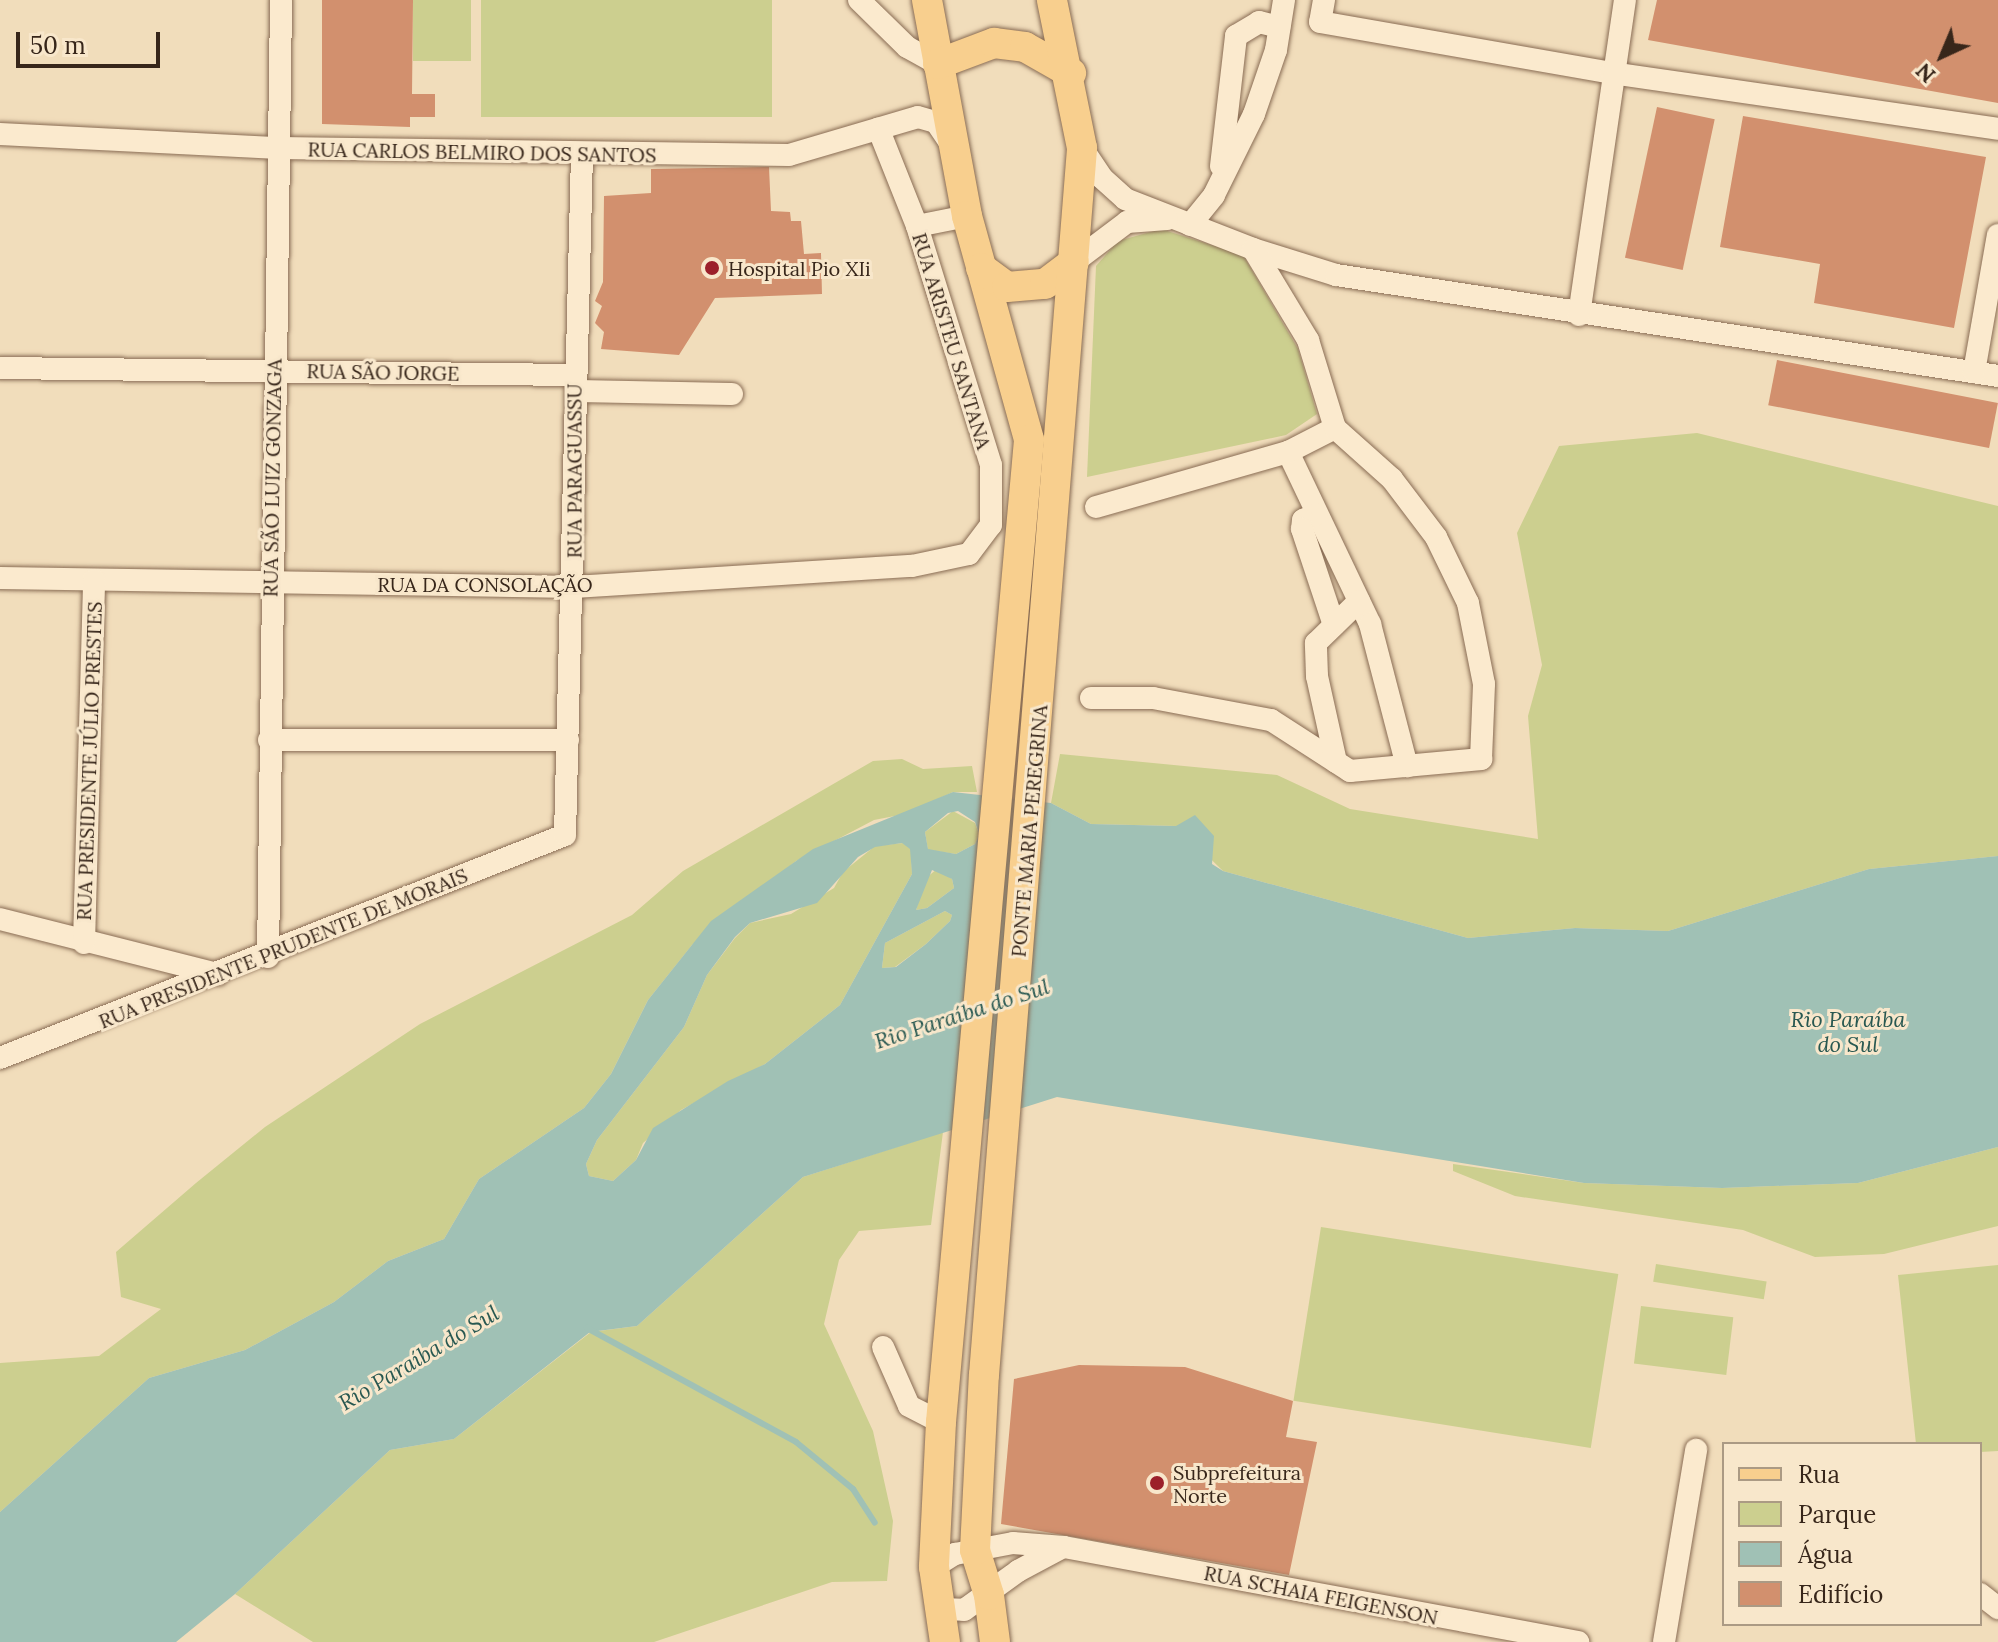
<!DOCTYPE html>
<meta charset="utf-8">
<style>
body{margin:0}
#map{position:relative;width:1998px;height:1642px;overflow:hidden;background:#f1ddbb;font-family:Lora,serif}
div>[style]{position:absolute}
[style*='--x']{left:calc(var(--x)*1px);top:calc(var(--y)*1px);width:calc(var(--w)*1px);rotate:calc(var(--a)*1deg)}
.green>*{inset:0;background:#cccf8f;transform-origin:0 0}
.water>*{inset:0;background:#a0c1b5}
.stream>*{height:6px;margin:-3px;padding:0 3px;transform-origin:3px;border-radius:3px;background:#a0c1b5}
.building>*{inset:0;background:#d2906e;transform-origin:0 0}
.roads{filter:drop-shadow(0 0 2px #896c54) drop-shadow(0 0 2px #896c54)}
.minor>*{height:22px;margin:-11px;padding:0 11px;transform-origin:11px;border-radius:11px;background:#fbeace}
.major>*{height:30px;margin:-15px;padding:0 15px;transform-origin:15px;border-radius:15px;background:#f8cf8e}
.dots>*{width:22px;height:22px;translate:-50% -50%;box-sizing:border-box;border:4px solid #f8e7cb;border-radius:50%}
span{translate:-50% -50%;white-space:nowrap;text-align:center;line-height:1.15;-webkit-text-stroke:6px #f8e7cb;paint-order:stroke}
.street-label{font-size:20px;color:#37261a}
.poi-label{font-size:20px;color:#37261a}
.left{translate:0 -50%;text-align:left}
.water-label{font-size:22px;color:#285851;font-style:italic}
.legend{position:absolute;left:1722px;top:1442px;width:260px;height:184px;box-sizing:border-box;background:#f8e7cb;border:2px solid #ab9a84;margin:0;padding:10px 14px;list-style:none;font-size:24px;color:#37261a}
.legend li{display:flex;align-items:center;gap:16px;height:40px}
.legend b{width:40px;border:2px solid #ab9a84}
.north{position:absolute;left:1902px;top:16px;width:80px;height:80px;-webkit-text-stroke:6px #f8e7cb;paint-order:stroke;rotate:224deg;font-size:22px;font-weight:700;line-height:32px;text-align:center;color:#37261a}
.north::after{content:'';display:block;margin:auto;width:28px;height:36px;background:#37261a;clip-path:polygon(50% 0,100% 100%,50% 72%,0 100%)}
.scale{position:absolute;left:16px;top:32px;width:144px;height:36px;box-sizing:border-box;border:4px solid #37261a;border-top:0;padding-left:10px;font-size:24px;line-height:28px;white-space:nowrap;color:#37261a;-webkit-text-stroke:6px #f8e7cb;paint-order:stroke}
</style>
<div id="map">
<div class="green">
<div style="left:413px;top:0;width:58px;height:61px"></div>
<div style="left:481px;top:0;width:291px;height:117px"></div>
<div style="clip-path:polygon(1161px 229px,1243px 255px,1298px 349px,1317px 414px,1286px 435px,1087px 477px,1096px 266px,1118px 241px)"></div>
<div style="clip-path:polygon(1697px 433px,1998px 506px,1998px 856px,1869px 869px,1668px 931px,1575px 928px,1468px 938px,1223px 871px,1177px 826px,1091px 824px,1051px 803px,1060px 754px,1277px 775px,1350px 809px,1538px 839px,1528px 716px,1542px 665px,1517px 533px,1559px 446px)"></div>
<div style="clip-path:polygon(902px 759px,923px 769px,972px 766px,977px 792px,953px 792px,905px 814px,874px 820px,796px 861px,692px 945px,648px 1000px,611px 1074px,584px 1108px,479px 1179px,444px 1239px,388px 1261px,334px 1302px,245px 1350px,149px 1378px,0 1512px,0 1363px,99px 1356px,161px 1309px,121px 1297px,116px 1252px,196px 1183px,265px 1127px,420px 1024px,632px 915px,683px 871px,873px 761px)"></div>
<div style="clip-path:polygon(953px 811px,975px 823px,979px 834px,975px 844px,956px 854px,928px 850px,925px 832px)"></div>
<div style="clip-path:polygon(903px 843px,911px 849px,912px 874px,840px 1005px,765px 1064px,681px 1110px,643px 1143px,636px 1160px,613px 1181px,589px 1176px,586px 1164px,597px 1140px,684px 1027px,707px 975px,735px 938px,750px 923px,791px 914px,834px 888px,843px 872px,875px 846px)"></div>
<div style="clip-path:polygon(937px 869px,952px 879px,954px 888px,927px 908px,916px 910px,926px 878px)"></div>
<div style="clip-path:polygon(945px 911px,952px 915px,950px 921px,926px 944px,895px 967px,882px 968px,885px 943px)"></div>
<div style="clip-path:polygon(943px 1132px,931px 1225px,859px 1231px,839px 1260px,824px 1324px,873px 1431px,893px 1521px,887px 1581px,832px 1582px,654px 1642px,313px 1642px,235px 1594px,390px 1450px,454px 1439px,591px 1332px,637px 1326px,803px 1177px)"></div>
<div style="clip-path:polygon(1998px 1147px,1998px 1226px,1884px 1254px,1815px 1257px,1743px 1230px,1515px 1196px,1453px 1171px,1453px 1164px,1584px 1183px,1722px 1188px,1858px 1183px)"></div>
<div style="left:1321px;top:1227px;width:301px;height:176px;rotate:9deg"></div>
<div style="left:1656px;top:1264px;width:112px;height:18px;rotate:9deg"></div>
<div style="clip-path:polygon(1998px 1265px,1998px 1451px,1980px 1452px,1980px 1444px,1916px 1444px,1898px 1275px)"></div>
<div style="left:1641px;top:1306px;width:93px;height:58px;rotate:7deg"></div>
</div>
<div class="water">
<div style="clip-path:polygon(evenodd,953px 792px,1051px 803px,1091px 824px,1176px 826px,1195px 815px,1214px 836px,1212px 864px,1223px 871px,1468px 938px,1575px 928px,1668px 931px,1869px 869px,1998px 856px,1998px 1147px,1858px 1183px,1722px 1188px,1584px 1183px,1057px 1097px,803px 1177px,637px 1326px,590px 1332px,454px 1439px,390px 1450px,235px 1594px,176px 1642px,0 1642px,0 1512px,149px 1378px,245px 1350px,334px 1302px,388px 1261px,444px 1239px,479px 1179px,584px 1108px,611px 1074px,648px 1000px,711px 921px,813px 849px,953px 792px,958px 811px,975px 822px,979px 834px,975px 844px,956px 854px,928px 849px,925px 832px,948px 813px,958px 811px,953px 792px,902px 843px,910px 849px,912px 874px,840px 1005px,765px 1064px,728px 1081px,653px 1128px,636px 1160px,613px 1181px,589px 1176px,586px 1164px,597px 1140px,684px 1027px,707px 975px,735px 937px,750px 923px,817px 903px,858px 857px,875px 847px,902px 843px,953px 792px,932px 870px,952px 879px,954px 888px,927px 908px,916px 910px,932px 870px,953px 792px,945px 911px,952px 915px,950px 921px,926px 944px,896px 967px,882px 968px,885px 943px,945px 911px)"></div>
</div>
<div class="stream">
<div style="--x:587;--y:1328;--w:238;--a:28.6"></div>
<div style="--x:796;--y:1442;--w:74;--a:39.5"></div>
<div style="--x:853;--y:1489;--w:40;--a:57.1"></div>
</div>
<div class="building">
<div style="clip-path:polygon(322px 0,413px 0,412px 94px,435px 94px,435px 117px,410px 117px,410px 127px,322px 124px)"></div>
<div style="clip-path:polygon(1657px 0,1998px 0,1998px 103px,1648px 40px)"></div>
<div style="left:1657px;top:107px;width:59px;height:154px;rotate:12deg"></div>
<div style="clip-path:polygon(1743px 116px,1986px 157px,1954px 328px,1814px 303px,1820px 264px,1720px 247px)"></div>
<div style="clip-path:polygon(769px 167px,771px 211px,790px 212px,791px 221px,801px 221px,804px 254px,821px 253px,822px 294px,715px 298px,679px 355px,601px 349px,604px 332px,595px 323px,602px 306px,595px 301px,603px 282px,604px 196px,651px 193px,651px 169px)"></div>
<div style="left:1777px;top:360px;width:225px;height:46px;rotate:11deg"></div>
<div style="clip-path:polygon(1079px 1365px,1185px 1367px,1293px 1401px,1286px 1437px,1317px 1442px,1289px 1575px,1001px 1524px,1014px 1379px)"></div>
</div>
<div class="roads">
<div class="minor">
<div style="--x:859;--y:0;--w:67;--a:44.4"></div>
<div style="--x:907;--y:47;--w:35;--a:29"></div>
<div style="--x:1324;--y:0;--w:22;--a:100"></div>
<div style="--x:1320;--y:22;--w:295;--a:9.9"></div>
<div style="--x:1611;--y:73;--w:391;--a:8.2"></div>
<div style="--x:0;--y:134;--w:279;--a:2.9"></div>
<div style="--x:279;--y:148;--w:510;--a:0.79"></div>
<div style="--x:789;--y:155;--w:134;--a:-16.4"></div>
<div style="--x:918;--y:117;--w:19;--a:16"></div>
<div style="--x:936;--y:122;--w:23;--a:56"></div>
<div style="--x:1082;--y:148;--w:36;--a:56"></div>
<div style="--x:1102;--y:178;--w:31;--a:42"></div>
<div style="--x:1125;--y:199;--w:137;--a:21.3"></div>
<div style="--x:1253;--y:249;--w:87;--a:17.4"></div>
<div style="--x:1336;--y:275;--w:670;--a:8.67"></div>
<div style="--x:1221;--y:166;--w:131;--a:-83.4"></div>
<div style="--x:1236;--y:36;--w:27;--a:-31"></div>
<div style="--x:1259;--y:22;--w:21;--a:14"></div>
<div style="--x:1190;--y:225;--w:38;--a:-51"></div>
<div style="--x:1214;--y:195;--w:90;--a:-63.7"></div>
<div style="--x:1254;--y:114;--w:68;--a:-71"></div>
<div style="--x:1276;--y:50;--w:51;--a:-80.9"></div>
<div style="--x:917;--y:226;--w:51;--a:-11.3"></div>
<div style="--x:1074;--y:262;--w:66;--a:-37"></div>
<div style="--x:1127;--y:222;--w:40;--a:-4.3"></div>
<div style="--x:1579;--y:315;--w:318;--a:-81.7"></div>
<div style="--x:0;--y:368;--w:574;--a:0.7"></div>
<div style="--x:1974;--y:372;--w:139;--a:-80.1"></div>
<div style="--x:576;--y:391;--w:156;--a:1.1"></div>
<div style="--x:1288;--y:452;--w:191;--a:64.5"></div>
<div style="--x:1370;--y:624;--w:147;--a:75.4"></div>
<div style="--x:1096;--y:507;--w:200;--a:-16"></div>
<div style="--x:1288;--y:452;--w:53;--a:-27.1"></div>
<div style="--x:1317;--y:514;--w:15;--a:157"></div>
<div style="--x:1303;--y:520;--w:9;--a:96"></div>
<div style="--x:1302;--y:529;--w:101;--a:71.6"></div>
<div style="--x:0;--y:578;--w:574;--a:0.9"></div>
<div style="--x:574;--y:587;--w:339;--a:-3.6"></div>
<div style="--x:912;--y:566;--w:58;--a:-11.9"></div>
<div style="--x:969;--y:554;--w:36;--a:-53"></div>
<div style="--x:991;--y:525;--w:60;--a:-90"></div>
<div style="--x:991;--y:465;--w:250;--a:-107.2"></div>
<div style="--x:917;--y:226;--w:105;--a:-111.7"></div>
<div style="--x:1091;--y:698;--w:62;--a:0"></div>
<div style="--x:1153;--y:698;--w:120;--a:10.6"></div>
<div style="--x:1271;--y:720;--w:94;--a:32.8"></div>
<div style="--x:1350;--y:771;--w:132;--a:-5.2"></div>
<div style="--x:1481;--y:759;--w:75;--a:-87.7"></div>
<div style="--x:1484;--y:684;--w:83;--a:-101.2"></div>
<div style="--x:1468;--y:603;--w:73;--a:-115.9"></div>
<div style="--x:1436;--y:537;--w:73;--a:-127.2"></div>
<div style="--x:1392;--y:479;--w:76;--a:-138.2"></div>
<div style="--x:1335;--y:428;--w:92;--a:-107.1"></div>
<div style="--x:1308;--y:340;--w:106;--a:-121.1"></div>
<div style="--x:269;--y:740;--w:299;--a:0"></div>
<div style="--x:1336;--y:762;--w:88;--a:-102.5"></div>
<div style="--x:1317;--y:676;--w:33;--a:-92"></div>
<div style="--x:1316;--y:643;--w:60;--a:-44.3"></div>
<div style="--x:0;--y:919;--w:225;--a:14.2"></div>
<div style="--x:84;--y:943;--w:363;--a:-88.4"></div>
<div style="--x:268;--y:957;--w:957;--a:-89.22"></div>
<div style="--x:0;--y:1058;--w:607;--a:-21.54"></div>
<div style="--x:565;--y:835;--w:680;--a:-88.57"></div>
<div style="--x:883;--y:1347;--w:64;--a:66.2"></div>
<div style="--x:909;--y:1406;--w:36;--a:27"></div>
<div style="--x:934;--y:1567;--w:25;--a:-32"></div>
<div style="--x:955;--y:1554;--w:59;--a:-10.7"></div>
<div style="--x:1013;--y:1543;--w:51;--a:4.5"></div>
<div style="--x:1064;--y:1547;--w:523;--a:10.47"></div>
<div style="--x:1980;--y:1594;--w:23;--a:38"></div>
<div style="--x:940;--y:1609;--w:24;--a:2"></div>
<div style="--x:964;--y:1610;--w:67;--a:-35.8"></div>
<div style="--x:1018;--y:1571;--w:51;--a:-28.1"></div>
<div style="--x:1664;--y:1642;--w:195;--a:-80.5"></div>
</div>
<div class="major">
<div style="--x:927;--y:0;--w:220;--a:79.5"></div>
<div style="--x:967;--y:216;--w:232;--a:74.5"></div>
<div style="--x:1029;--y:440;--w:986;--a:95.12"></div>
<div style="--x:941;--y:1422;--w:145;--a:92.8"></div>
<div style="--x:934;--y:1567;--w:76;--a:81.7"></div>
<div style="--x:938;--y:64;--w:60;--a:-20.6"></div>
<div style="--x:994;--y:43;--w:31;--a:7"></div>
<div style="--x:1025;--y:47;--w:53;--a:29.5"></div>
<div style="--x:981;--y:268;--w:32;--a:36"></div>
<div style="--x:1007;--y:287;--w:38;--a:-5"></div>
<div style="--x:1045;--y:284;--w:36;--a:-37"></div>
<div style="--x:995;--y:1642;--w:47;--a:-97.3"></div>
<div style="--x:989;--y:1595;--w:47;--a:-107.3"></div>
<div style="--x:975;--y:1550;--w:175;--a:-87.1"></div>
<div style="--x:984;--y:1375;--w:1231;--a:-85.43"></div>
<div style="--x:1082;--y:148;--w:151;--a:-101.5"></div>
</div>
</div>
<div class="dots">
<div style="left:712px;top:268px;background:#9c202a"></div>
<div style="left:1157px;top:1483px;background:#9c202a"></div>
</div>
<div class="street-label">
<span style="left:482px;top:152px;rotate:1deg">RUA CARLOS BELMIRO DOS SANTOS</span>
<span style="left:952px;top:341px;rotate:73deg">RUA ARISTEU SANTANA</span>
<span style="left:383px;top:372px;rotate:1deg">RUA SÃO JORGE</span>
<span style="left:574px;top:471px;rotate:-90deg">RUA PARAGUASSU</span>
<span style="left:272px;top:478px;rotate:-89deg">RUA SÃO LUIZ GONZAGA</span>
<span style="left:485px;top:584px">RUA DA CONSOLAÇÃO</span>
<span style="left:89px;top:761px;rotate:-88deg">RUA PRESIDENTE JÚLIO PRESTES</span>
<span style="left:1029px;top:831px;rotate:-85deg">PONTE MARIA PEREGRINA</span>
<span style="left:283px;top:948px;rotate:-22deg">RUA PRESIDENTE PRUDENTE DE MORAIS</span>
<span style="left:1321px;top:1595px;rotate:11deg">RUA SCHAIA FEIGENSON</span>
</div>
<div class="poi-label">
<span class="left" style="left:728px;top:268px">Hospital Pio XIi</span>
<span class="left" style="left:1173px;top:1484px">Subprefeitura<br>Norte</span>
</div>
<div class="water-label">
<span style="left:962px;top:1014px;rotate:-18deg">Rio Paraíba do Sul</span>
<span style="left:1848px;top:1032px">Rio Paraíba<br>do Sul</span>
<span style="left:419px;top:1358px;rotate:-31deg">Rio Paraíba do Sul</span>
</div>
<ul class="legend">
<li><b style="height:10px;background:#f8cf8e"></b>Rua</li>
<li><b style="height:22px;background:#cccf8f"></b>Parque</li>
<li><b style="height:22px;background:#a0c1b5"></b>Água</li>
<li><b style="height:22px;background:#d2906e"></b>Edifício</li>
</ul>
<div class="north">N</div>
<div class="scale">50 m</div>
</div>
